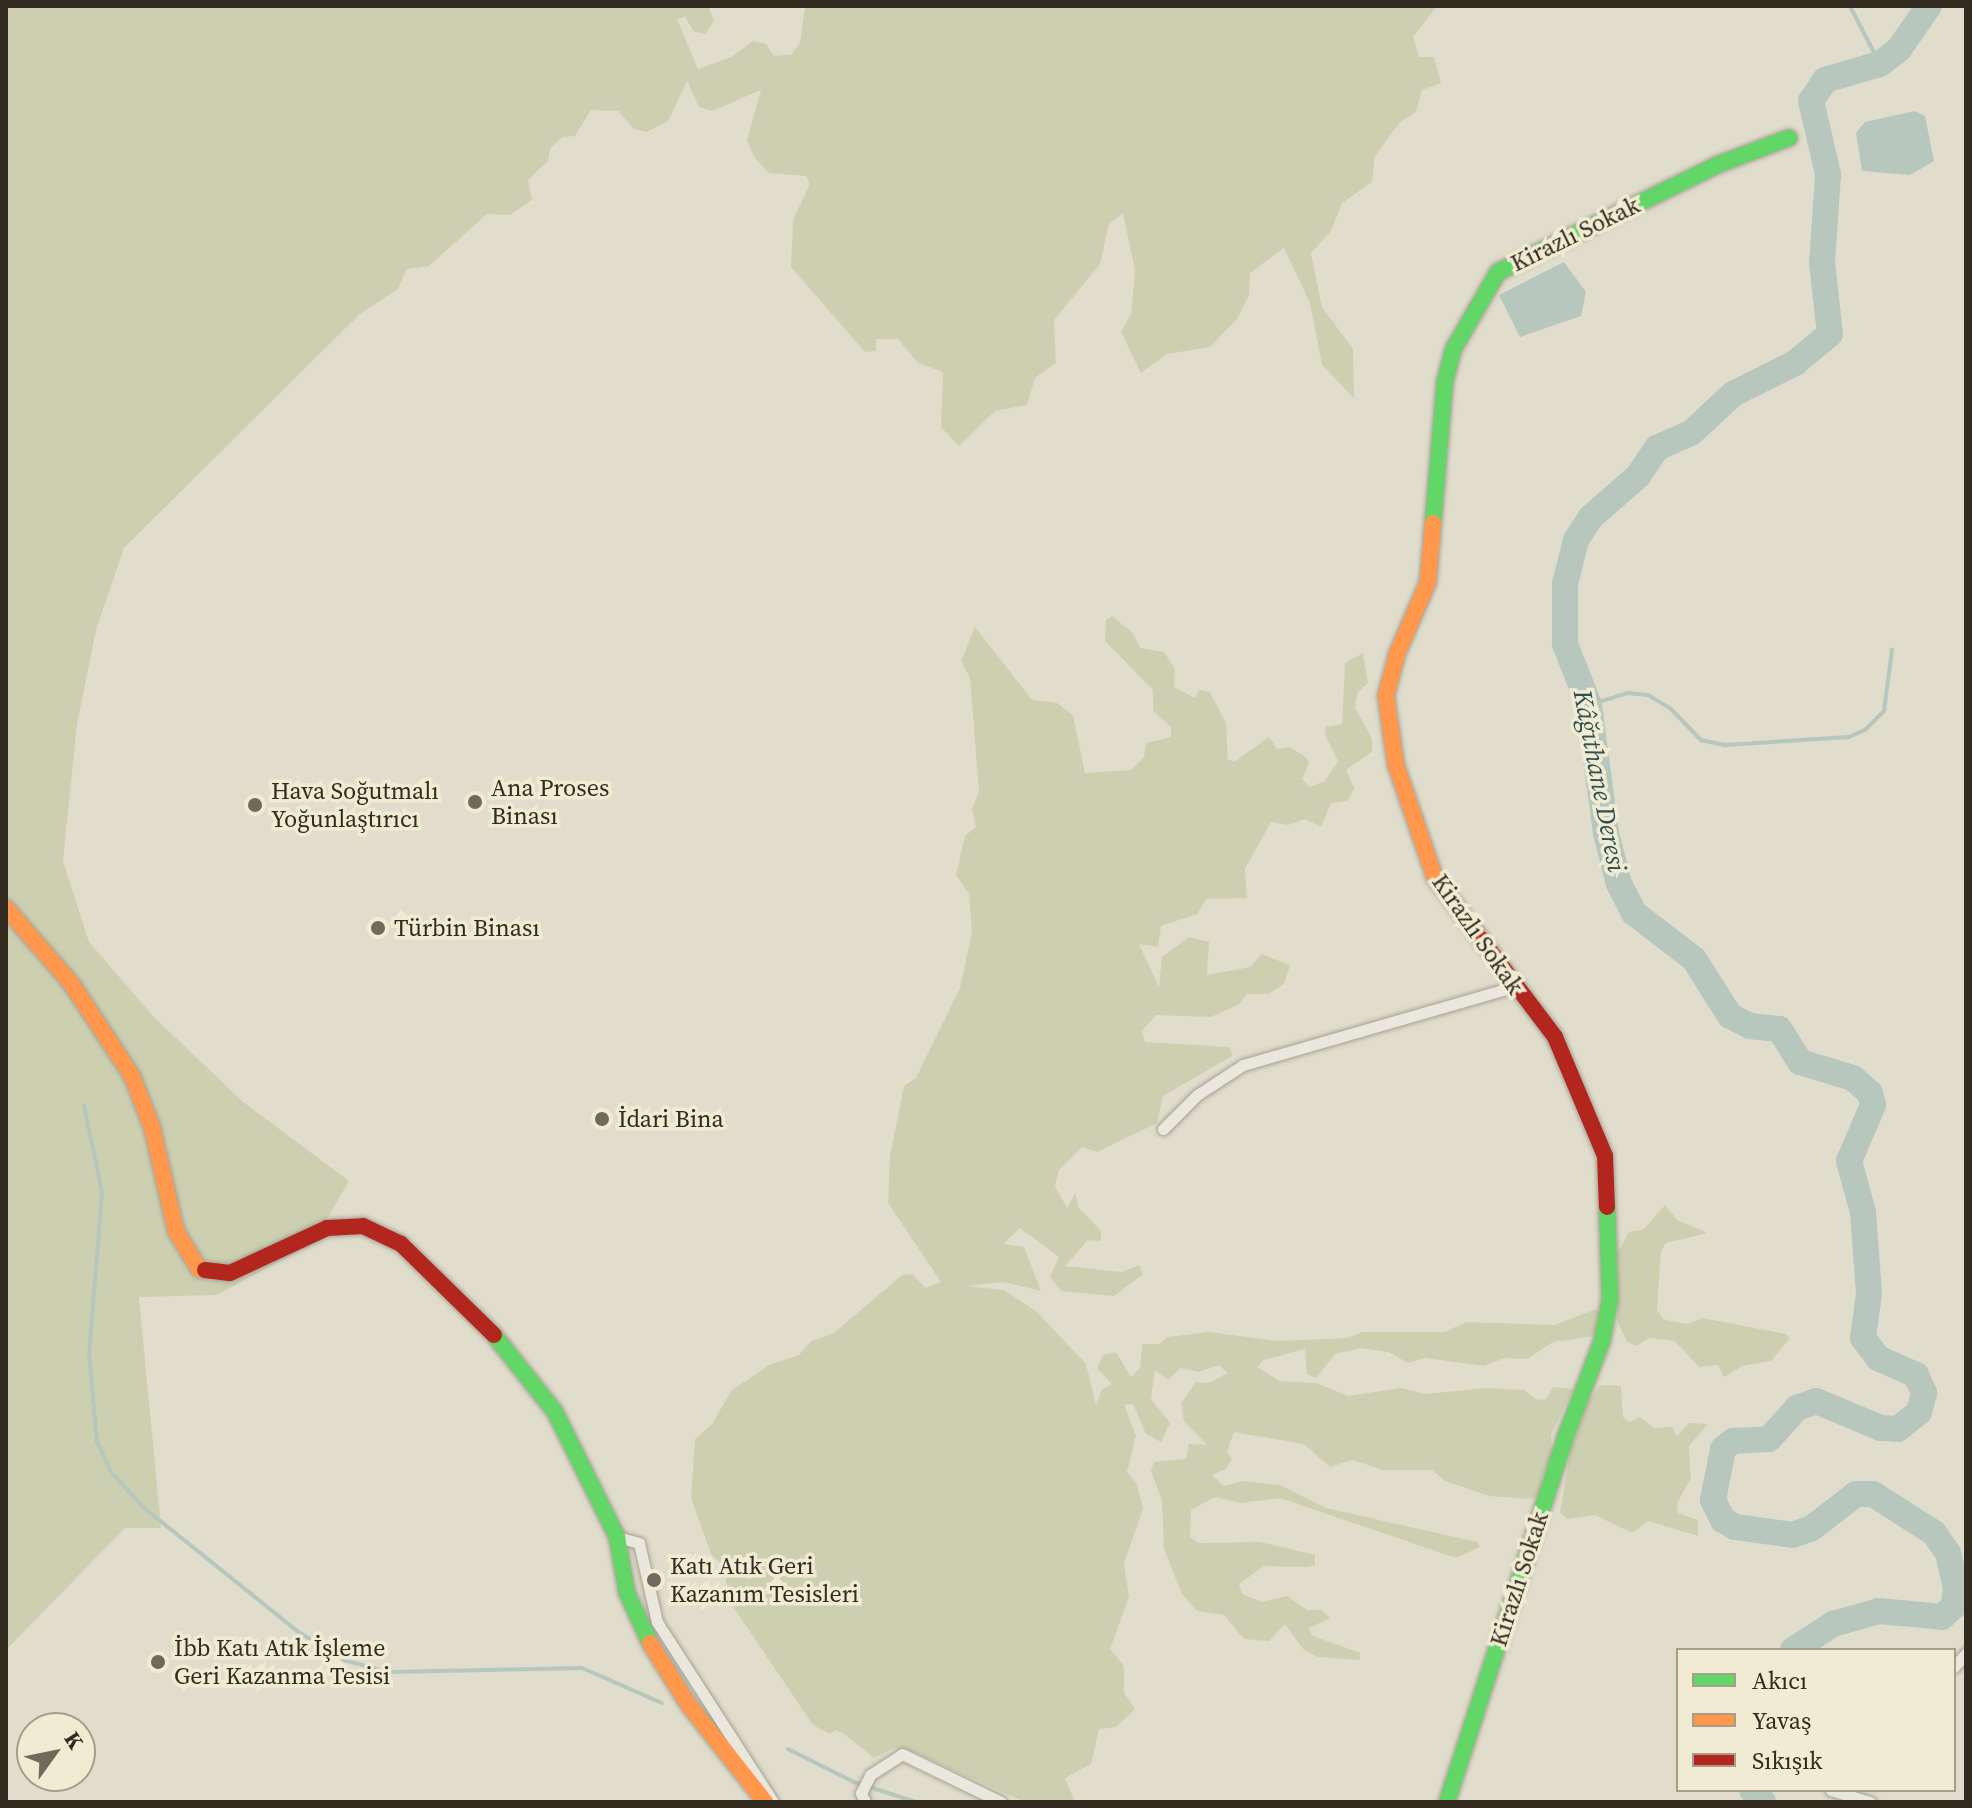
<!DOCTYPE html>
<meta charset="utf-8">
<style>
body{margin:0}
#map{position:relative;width:1972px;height:1808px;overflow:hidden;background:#e1ddcc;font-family:"Source Serif 4",serif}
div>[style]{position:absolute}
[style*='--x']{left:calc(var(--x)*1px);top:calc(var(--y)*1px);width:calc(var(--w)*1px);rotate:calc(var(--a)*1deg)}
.green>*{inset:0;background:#cdd0b0}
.water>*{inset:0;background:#b7c7be}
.stream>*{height:4px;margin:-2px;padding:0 2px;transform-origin:2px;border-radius:2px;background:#b7c7be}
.river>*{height:26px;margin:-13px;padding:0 13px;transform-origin:13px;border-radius:13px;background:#b7c7be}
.roads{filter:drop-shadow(0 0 2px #a6a295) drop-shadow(0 0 2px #a6a295)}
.street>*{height:11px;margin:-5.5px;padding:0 5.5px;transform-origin:5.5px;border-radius:5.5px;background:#eae7dd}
.fast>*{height:16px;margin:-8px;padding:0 8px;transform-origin:8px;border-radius:8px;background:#63d668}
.slow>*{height:16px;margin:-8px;padding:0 8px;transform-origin:8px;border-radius:8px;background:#ff974d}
.jam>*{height:16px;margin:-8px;padding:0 8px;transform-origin:8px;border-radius:8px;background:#b3261e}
.dots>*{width:22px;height:22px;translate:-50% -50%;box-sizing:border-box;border:4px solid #f1ebd3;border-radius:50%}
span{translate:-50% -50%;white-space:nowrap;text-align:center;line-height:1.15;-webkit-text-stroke:7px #f1ebd3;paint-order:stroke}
.street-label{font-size:24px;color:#332b1f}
.poi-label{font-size:24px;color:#332b1f}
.left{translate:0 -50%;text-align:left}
.water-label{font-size:26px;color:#2f5152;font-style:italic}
.frame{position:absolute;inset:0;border:8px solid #332b1f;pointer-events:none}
.legend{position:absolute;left:1676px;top:1648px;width:280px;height:144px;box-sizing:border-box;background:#f1ebd3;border:2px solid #a59e8b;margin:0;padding:10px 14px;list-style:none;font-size:24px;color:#332b1f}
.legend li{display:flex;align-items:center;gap:16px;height:40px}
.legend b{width:40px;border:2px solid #a59e8b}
.north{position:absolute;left:16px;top:1712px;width:80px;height:80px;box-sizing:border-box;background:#f1ebd3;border:2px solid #a59e8b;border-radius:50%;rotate:57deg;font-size:22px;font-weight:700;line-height:32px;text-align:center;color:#332b1f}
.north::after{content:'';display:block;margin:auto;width:28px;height:36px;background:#70695c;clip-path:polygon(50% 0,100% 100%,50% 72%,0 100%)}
</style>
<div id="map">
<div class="green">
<div style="clip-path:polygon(6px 6px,708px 6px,714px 21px,705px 34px,694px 32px,685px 17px,677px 19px,698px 69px,731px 57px,753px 41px,766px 44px,774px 56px,792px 54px,800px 43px,805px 6px,1437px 6px,1413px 37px,1419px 57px,1434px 57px,1441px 83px,1422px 90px,1416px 112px,1400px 122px,1375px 156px,1372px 182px,1342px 203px,1331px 231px,1311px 253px,1322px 307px,1353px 349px,1354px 398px,1322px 365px,1310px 303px,1284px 248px,1250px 273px,1249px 295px,1237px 319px,1210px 347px,1167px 354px,1141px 373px,1121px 332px,1131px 314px,1135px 270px,1123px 213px,1109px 224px,1100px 264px,1054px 320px,1056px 363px,1035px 378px,1027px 405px,995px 411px,959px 446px,941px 427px,943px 372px,918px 363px,898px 339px,876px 339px,876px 351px,865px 352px,791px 267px,793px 220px,810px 184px,806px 176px,769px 173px,754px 157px,747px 140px,761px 90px,712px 111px,699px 107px,687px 81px,668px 121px,647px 132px,634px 129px,618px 111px,591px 110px,575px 136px,563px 137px,550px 148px,548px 161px,528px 180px,532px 200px,510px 215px,487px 214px,429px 266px,407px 269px,397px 290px,361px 313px,124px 548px,96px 630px,77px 724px,63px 861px,89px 942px,153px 1016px,242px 1101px,349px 1181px,313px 1243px,217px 1295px,139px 1297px,161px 1528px,125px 1528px,6px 1650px)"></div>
<div style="clip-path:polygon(1112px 616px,1133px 633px,1140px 648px,1164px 652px,1175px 669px,1174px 687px,1195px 698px,1199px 690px,1210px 692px,1226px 723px,1228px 760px,1235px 761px,1269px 737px,1277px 749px,1289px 747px,1306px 757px,1309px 763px,1302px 779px,1310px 787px,1325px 781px,1338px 761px,1325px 735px,1326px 727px,1342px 724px,1345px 663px,1363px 653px,1368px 683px,1357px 693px,1355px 707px,1372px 739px,1372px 752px,1346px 770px,1354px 788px,1348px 801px,1331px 803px,1321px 827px,1305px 819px,1288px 825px,1271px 822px,1245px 869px,1247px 898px,1206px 899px,1197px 914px,1161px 926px,1158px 947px,1139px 944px,1159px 987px,1162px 957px,1189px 937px,1209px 942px,1207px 975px,1250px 967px,1262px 954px,1290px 965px,1284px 984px,1268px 994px,1247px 994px,1238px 1005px,1211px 1017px,1156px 1015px,1142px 1031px,1145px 1042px,1230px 1047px,1232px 1056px,1163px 1096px,1157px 1123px,1097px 1152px,1082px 1147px,1059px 1170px,1055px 1186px,1067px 1208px,1075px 1193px,1079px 1208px,1101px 1231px,1101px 1241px,1088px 1240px,1065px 1266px,1122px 1272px,1139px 1265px,1143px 1274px,1114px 1296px,1061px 1291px,1050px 1277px,1059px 1257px,1020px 1228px,1003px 1244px,1024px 1247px,1041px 1291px,1003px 1282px,967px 1286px,1004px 1290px,1036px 1311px,1086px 1364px,1096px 1405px,1102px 1389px,1112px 1384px,1097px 1368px,1103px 1355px,1116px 1352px,1131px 1377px,1140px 1368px,1142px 1344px,1159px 1344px,1167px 1337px,1209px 1332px,1278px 1341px,1347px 1338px,1362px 1332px,1445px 1332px,1466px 1322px,1555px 1325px,1596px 1309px,1604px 1313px,1595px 1336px,1553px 1342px,1527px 1359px,1505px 1358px,1484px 1366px,1425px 1358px,1408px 1363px,1388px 1352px,1361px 1348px,1335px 1354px,1316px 1378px,1307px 1374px,1305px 1349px,1264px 1360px,1257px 1367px,1280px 1381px,1316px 1383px,1348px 1396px,1401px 1388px,1425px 1394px,1487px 1388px,1524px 1390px,1537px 1400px,1546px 1399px,1553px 1387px,1573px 1389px,1551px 1435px,1552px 1455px,1541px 1478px,1540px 1497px,1529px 1499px,1489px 1496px,1445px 1481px,1432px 1470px,1383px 1470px,1353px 1460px,1330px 1467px,1304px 1444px,1234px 1432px,1227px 1452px,1232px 1459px,1226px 1469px,1212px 1475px,1224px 1486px,1243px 1481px,1280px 1485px,1326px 1508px,1477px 1542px,1480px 1547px,1456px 1558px,1280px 1498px,1241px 1503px,1215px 1497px,1191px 1510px,1190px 1537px,1198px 1543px,1260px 1542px,1315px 1555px,1315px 1565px,1308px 1567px,1264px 1566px,1239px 1584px,1242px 1594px,1262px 1602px,1287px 1596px,1307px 1610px,1321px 1610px,1330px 1618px,1309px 1628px,1311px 1635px,1360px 1653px,1360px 1660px,1318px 1657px,1303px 1649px,1285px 1624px,1269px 1641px,1244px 1639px,1224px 1615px,1197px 1611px,1182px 1594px,1164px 1549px,1162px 1500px,1151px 1471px,1154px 1462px,1186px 1459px,1189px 1444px,1207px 1445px,1184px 1421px,1181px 1403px,1196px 1382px,1209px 1383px,1228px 1373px,1219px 1365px,1199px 1372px,1181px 1368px,1168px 1380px,1155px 1370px,1151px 1399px,1170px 1423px,1161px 1442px,1146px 1434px,1133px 1404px,1124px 1405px,1136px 1436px,1127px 1472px,1137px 1484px,1143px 1509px,1124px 1563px,1129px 1597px,1110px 1649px,1124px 1666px,1124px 1693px,1135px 1709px,1116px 1727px,1099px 1729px,1091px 1764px,1065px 1778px,1075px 1802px,1025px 1802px,911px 1751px,894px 1748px,874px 1758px,844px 1734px,836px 1730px,830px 1734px,813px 1725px,732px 1605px,722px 1565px,711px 1554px,691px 1498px,695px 1439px,712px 1424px,731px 1391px,771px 1364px,799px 1355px,811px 1341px,834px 1333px,902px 1275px,912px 1274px,926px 1288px,941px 1282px,888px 1203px,890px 1156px,904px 1086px,916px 1078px,960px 988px,972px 932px,969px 894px,956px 875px,965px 836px,976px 827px,972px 809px,979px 792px,970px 678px,961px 661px,975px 627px,1032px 700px,1057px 703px,1073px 715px,1085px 773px,1131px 770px,1144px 757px,1146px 743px,1171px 737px,1171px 727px,1153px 711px,1153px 690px,1105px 641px,1106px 620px)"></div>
<div style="clip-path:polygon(1665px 1205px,1677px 1220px,1708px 1233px,1666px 1243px,1661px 1251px,1657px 1310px,1663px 1319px,1686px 1324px,1703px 1318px,1786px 1334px,1790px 1338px,1771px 1361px,1742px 1366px,1724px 1377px,1718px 1365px,1699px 1367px,1675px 1341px,1649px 1338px,1636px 1346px,1627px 1342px,1618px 1323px,1618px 1252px,1629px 1232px,1644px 1229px)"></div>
<div style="clip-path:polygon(1601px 1385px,1621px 1386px,1623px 1417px,1630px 1422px,1640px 1417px,1654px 1428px,1672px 1427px,1677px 1436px,1689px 1423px,1708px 1424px,1689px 1446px,1691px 1478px,1677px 1503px,1678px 1513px,1698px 1520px,1698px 1536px,1648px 1521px,1632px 1533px,1595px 1515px,1567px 1519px,1560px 1513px,1570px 1453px,1588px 1401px)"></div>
</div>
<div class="water">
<div style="clip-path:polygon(1915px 111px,1925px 116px,1934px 161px,1910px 175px,1862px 171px,1856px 133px,1865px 122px)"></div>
<div style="clip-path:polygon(1564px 262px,1586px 292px,1581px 316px,1520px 337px,1499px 295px)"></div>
</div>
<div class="stream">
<div style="--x:1850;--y:6;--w:65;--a:62.7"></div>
<div style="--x:1589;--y:705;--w:41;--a:-17.1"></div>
<div style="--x:1628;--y:693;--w:20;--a:6"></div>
<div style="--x:1648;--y:695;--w:26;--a:31"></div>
<div style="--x:1670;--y:708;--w:45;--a:45.9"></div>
<div style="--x:1701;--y:740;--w:25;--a:12"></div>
<div style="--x:1725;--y:745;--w:124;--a:-3.7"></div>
<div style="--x:1849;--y:737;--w:17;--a:-24"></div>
<div style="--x:1865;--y:730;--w:27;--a:-45"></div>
<div style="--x:1884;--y:711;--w:62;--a:-82.5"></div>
<div style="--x:84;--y:1105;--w:90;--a:78.4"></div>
<div style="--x:102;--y:1193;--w:161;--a:94.6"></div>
<div style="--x:89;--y:1353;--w:89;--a:84.9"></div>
<div style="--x:97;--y:1442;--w:33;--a:65"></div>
<div style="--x:111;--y:1472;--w:47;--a:47.6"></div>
<div style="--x:143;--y:1507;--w:198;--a:38.8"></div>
<div style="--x:297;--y:1631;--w:55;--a:31.7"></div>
<div style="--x:344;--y:1660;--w:46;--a:15.3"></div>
<div style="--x:388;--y:1672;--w:194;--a:-1.2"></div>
<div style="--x:582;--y:1668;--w:87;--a:23.6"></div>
<div style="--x:788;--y:1749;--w:74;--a:26.6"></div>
<div style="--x:854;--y:1782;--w:65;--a:17.9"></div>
</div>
<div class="river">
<div style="--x:1793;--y:1650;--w:48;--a:-33"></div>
<div style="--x:1833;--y:1624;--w:48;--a:-15.8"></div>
<div style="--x:1879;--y:1611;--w:63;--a:5.4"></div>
<div style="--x:1942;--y:1617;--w:16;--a:-43"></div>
<div style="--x:1954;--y:1606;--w:18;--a:-84"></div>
<div style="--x:1956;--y:1588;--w:36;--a:-103"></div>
<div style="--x:1948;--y:1553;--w:24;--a:-125"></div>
<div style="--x:1934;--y:1533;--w:72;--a:-147.4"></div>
<div style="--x:1873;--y:1494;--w:17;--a:180"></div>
<div style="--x:1856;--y:1494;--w:56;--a:142.3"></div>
<div style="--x:1812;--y:1528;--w:20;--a:160"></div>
<div style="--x:1793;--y:1535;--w:59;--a:-172.1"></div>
<div style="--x:1735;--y:1527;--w:14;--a:-150"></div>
<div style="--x:1723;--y:1520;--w:22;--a:-117"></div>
<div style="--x:1713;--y:1500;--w:52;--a:-78.9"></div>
<div style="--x:1723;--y:1449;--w:13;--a:-39"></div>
<div style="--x:1733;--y:1441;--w:36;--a:-3"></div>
<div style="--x:1769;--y:1439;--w:42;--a:-47.9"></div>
<div style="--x:1797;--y:1408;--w:20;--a:-20"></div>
<div style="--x:1816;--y:1401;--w:70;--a:22.6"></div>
<div style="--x:1881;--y:1428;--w:17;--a:3"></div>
<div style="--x:1898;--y:1429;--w:27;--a:-39"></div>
<div style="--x:1919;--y:1412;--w:20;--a:-75"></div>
<div style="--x:1924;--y:1393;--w:20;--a:-114"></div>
<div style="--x:1916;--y:1375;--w:42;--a:-155.9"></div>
<div style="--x:1878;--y:1358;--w:25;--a:-127"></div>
<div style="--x:1863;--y:1338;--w:44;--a:-82.2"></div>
<div style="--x:1869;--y:1294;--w:82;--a:-94.2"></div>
<div style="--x:1863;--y:1212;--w:53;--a:-105.4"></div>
<div style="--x:1849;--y:1161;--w:61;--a:-66.8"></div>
<div style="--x:1873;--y:1105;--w:12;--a:-104"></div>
<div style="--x:1870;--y:1093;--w:23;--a:-139"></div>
<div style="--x:1853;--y:1078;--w:55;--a:-163.2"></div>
<div style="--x:1800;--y:1062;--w:39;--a:-122"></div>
<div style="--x:1779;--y:1029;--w:29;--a:-174"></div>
<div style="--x:1750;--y:1026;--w:22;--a:-153"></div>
<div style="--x:1730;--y:1016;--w:67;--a:-122.3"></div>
<div style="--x:1694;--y:959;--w:76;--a:-142.5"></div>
<div style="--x:1634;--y:913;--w:33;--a:-117"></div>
<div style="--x:1619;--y:884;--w:53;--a:-104.3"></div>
<div style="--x:1606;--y:833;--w:129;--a:-97.6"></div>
<div style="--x:1589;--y:705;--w:66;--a:-111.5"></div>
<div style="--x:1565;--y:644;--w:60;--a:-90"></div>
<div style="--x:1565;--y:584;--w:45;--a:-76"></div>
<div style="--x:1576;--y:540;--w:27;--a:-57"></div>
<div style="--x:1591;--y:517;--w:62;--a:-41.1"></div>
<div style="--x:1638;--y:476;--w:34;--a:-56"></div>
<div style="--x:1657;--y:448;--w:37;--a:-24"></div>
<div style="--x:1691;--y:433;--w:57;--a:-42.9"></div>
<div style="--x:1733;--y:394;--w:69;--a:-26.6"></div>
<div style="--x:1795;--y:363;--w:45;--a:-39.6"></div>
<div style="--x:1830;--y:334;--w:71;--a:-96.4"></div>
<div style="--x:1822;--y:263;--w:89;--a:-86.1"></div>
<div style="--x:1828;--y:174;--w:75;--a:-103.1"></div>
<div style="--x:1811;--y:101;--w:25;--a:-56"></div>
<div style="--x:1825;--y:80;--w:57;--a:-16.2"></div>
<div style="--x:1880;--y:64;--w:24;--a:-38"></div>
<div style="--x:1899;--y:49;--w:52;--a:-55.1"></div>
<div style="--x:1752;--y:1790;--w:16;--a:47"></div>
</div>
<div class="roads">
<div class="street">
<div style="--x:1163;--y:1129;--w:48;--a:-45"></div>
<div style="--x:1197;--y:1095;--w:55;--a:-33.1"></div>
<div style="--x:1243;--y:1065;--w:282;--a:-16.1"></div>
<div style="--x:617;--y:1537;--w:23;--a:15"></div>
<div style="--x:639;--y:1543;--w:81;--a:77.2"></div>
<div style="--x:657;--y:1622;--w:214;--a:57.2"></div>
<div style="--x:1954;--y:1667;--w:18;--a:-49"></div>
<div style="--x:1831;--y:1790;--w:41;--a:17.1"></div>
<div style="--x:865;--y:1802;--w:10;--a:-114"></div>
<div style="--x:861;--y:1793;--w:20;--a:-63"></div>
<div style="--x:870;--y:1775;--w:38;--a:-33"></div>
<div style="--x:902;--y:1754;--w:110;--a:25.9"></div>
</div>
<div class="fast">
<div style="--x:1433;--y:523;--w:143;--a:-85.2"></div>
<div style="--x:1445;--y:381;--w:34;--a:-75"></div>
<div style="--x:1454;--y:348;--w:88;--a:-59.9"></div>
<div style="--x:1498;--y:272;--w:244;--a:-26"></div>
<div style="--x:1717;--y:165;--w:77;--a:-20.6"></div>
<div style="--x:494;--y:1335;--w:98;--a:51.6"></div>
<div style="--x:555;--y:1412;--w:140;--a:63.6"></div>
<div style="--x:617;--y:1537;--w:57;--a:79.9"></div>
<div style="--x:627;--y:1593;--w:55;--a:65.3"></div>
<div style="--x:1447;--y:1802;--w:383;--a:-72"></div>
<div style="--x:1565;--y:1438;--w:104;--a:-69.1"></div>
<div style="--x:1602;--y:1341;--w:42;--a:-79"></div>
<div style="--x:1610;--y:1300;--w:93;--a:-91.8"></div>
</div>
<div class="slow">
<div style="--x:1433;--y:523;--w:59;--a:94.8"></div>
<div style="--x:1428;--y:582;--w:78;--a:113.3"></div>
<div style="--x:1397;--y:654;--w:43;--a:104.7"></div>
<div style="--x:1386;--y:696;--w:70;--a:81.8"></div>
<div style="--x:1396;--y:765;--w:120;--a:71"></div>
<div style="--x:1435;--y:878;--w:76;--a:53"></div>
<div style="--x:6;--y:908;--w:99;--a:49.1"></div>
<div style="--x:71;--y:983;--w:111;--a:56.7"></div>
<div style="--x:132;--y:1076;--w:55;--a:68.6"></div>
<div style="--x:152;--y:1127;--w:107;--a:77"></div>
<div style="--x:176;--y:1231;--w:44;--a:58.8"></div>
<div style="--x:199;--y:1269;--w:6;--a:9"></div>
<div style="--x:650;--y:1643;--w:72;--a:58.1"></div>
<div style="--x:688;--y:1704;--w:125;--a:51.8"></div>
</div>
<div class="jam">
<div style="--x:1481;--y:939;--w:123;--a:52.9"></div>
<div style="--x:1555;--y:1037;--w:129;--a:67.2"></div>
<div style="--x:1605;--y:1156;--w:51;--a:87.8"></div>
<div style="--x:205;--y:1270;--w:25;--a:7"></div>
<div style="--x:230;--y:1273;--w:107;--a:-24.9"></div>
<div style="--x:327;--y:1228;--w:36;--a:-3"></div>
<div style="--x:363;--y:1226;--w:42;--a:25.3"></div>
<div style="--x:401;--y:1244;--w:130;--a:44.4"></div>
</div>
</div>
<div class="dots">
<div style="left:475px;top:802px;background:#70695c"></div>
<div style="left:255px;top:805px;background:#70695c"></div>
<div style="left:378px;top:928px;background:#70695c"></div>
<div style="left:602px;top:1119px;background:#70695c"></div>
<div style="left:654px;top:1580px;background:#70695c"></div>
<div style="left:158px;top:1662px;background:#70695c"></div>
</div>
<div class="street-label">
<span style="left:1575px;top:234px;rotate:-26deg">Kirazlı Sokak</span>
<span style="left:1478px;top:934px;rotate:55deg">Kirazlı Sokak</span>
<span style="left:1519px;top:1579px;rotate:-72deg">Kirazlı Sokak</span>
</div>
<div class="poi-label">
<span class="left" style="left:491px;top:802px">Ana Proses<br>Binası</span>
<span class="left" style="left:271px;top:805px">Hava Soğutmalı<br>Yoğunlaştırıcı</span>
<span class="left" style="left:394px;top:928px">Türbin Binası</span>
<span class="left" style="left:618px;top:1119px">İdari Bina</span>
<span class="left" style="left:670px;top:1580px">Katı Atık Geri<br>Kazanım Tesisleri</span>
<span class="left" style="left:174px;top:1662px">İbb Katı Atık İşleme<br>Geri Kazanma Tesisi</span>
</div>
<div class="water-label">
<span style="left:1599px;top:781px;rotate:79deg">Kâğıthane Deresi</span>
</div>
<div class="frame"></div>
<ul class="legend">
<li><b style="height:10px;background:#63d668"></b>Akıcı</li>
<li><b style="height:10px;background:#ff974d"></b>Yavaş</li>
<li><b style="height:10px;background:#b3261e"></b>Sıkışık</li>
</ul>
<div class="north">K</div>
</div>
